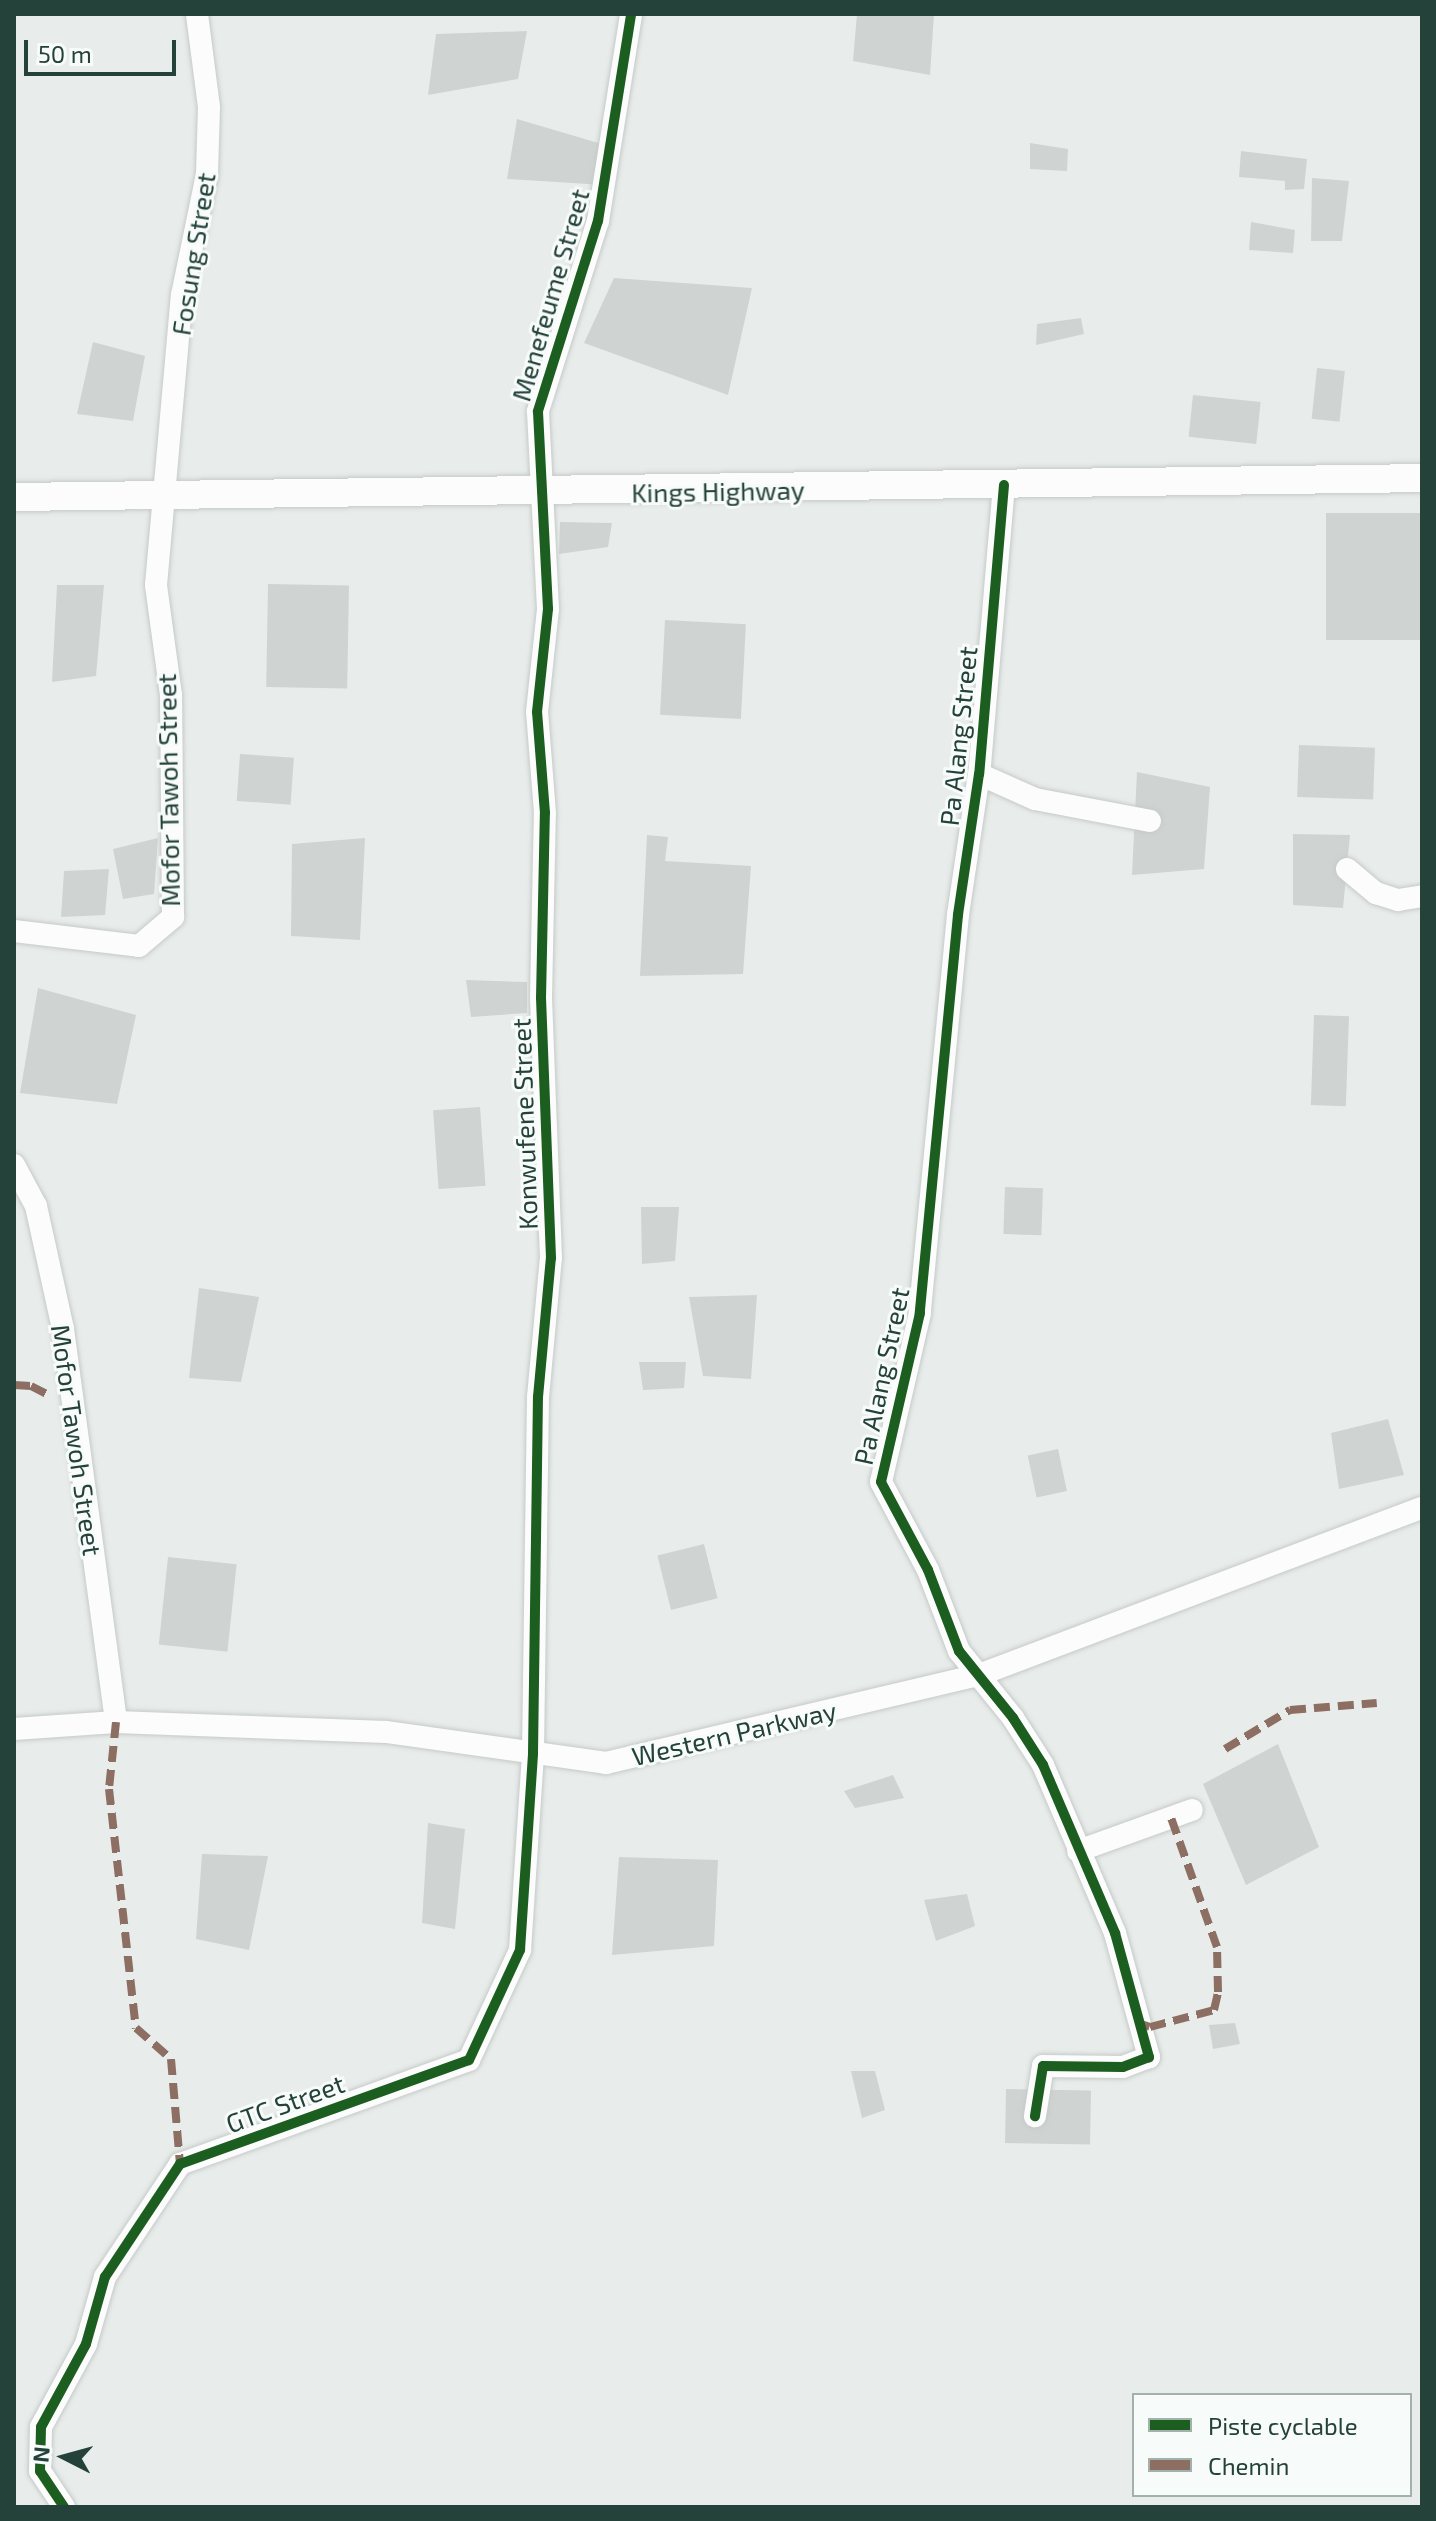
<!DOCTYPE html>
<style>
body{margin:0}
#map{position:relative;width:1436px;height:2521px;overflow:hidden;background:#e8edeb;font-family:"Exo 2",sans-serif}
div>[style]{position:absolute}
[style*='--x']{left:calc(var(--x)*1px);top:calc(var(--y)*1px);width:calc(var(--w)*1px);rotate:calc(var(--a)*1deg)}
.building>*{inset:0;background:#cfd4d2;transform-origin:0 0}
.roads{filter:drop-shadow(0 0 2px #c5cac8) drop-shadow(0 0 2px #c5cac8)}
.minor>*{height:22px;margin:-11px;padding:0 11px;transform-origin:11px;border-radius:11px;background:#fcfcfc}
.tertiary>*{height:28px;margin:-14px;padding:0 14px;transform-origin:14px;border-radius:14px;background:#fcfcfc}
.quiet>*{height:8px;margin-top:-4px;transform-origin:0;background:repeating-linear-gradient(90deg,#8d6e63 0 16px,transparent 0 24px)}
.cycleway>*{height:10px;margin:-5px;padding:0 5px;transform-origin:5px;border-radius:5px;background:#1b5e20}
span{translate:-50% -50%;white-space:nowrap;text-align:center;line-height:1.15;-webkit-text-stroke:6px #f7fbf9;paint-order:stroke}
.street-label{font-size:26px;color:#24423a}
.frame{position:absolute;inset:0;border:16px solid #24423a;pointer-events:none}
.legend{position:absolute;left:1132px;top:2393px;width:280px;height:104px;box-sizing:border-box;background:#f7fbf9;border:2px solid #a3b1ad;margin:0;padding:10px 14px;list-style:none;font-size:24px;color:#24423a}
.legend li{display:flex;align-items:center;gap:16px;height:40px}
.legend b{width:40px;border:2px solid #a3b1ad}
.north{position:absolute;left:24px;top:2417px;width:80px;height:80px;-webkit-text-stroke:6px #f7fbf9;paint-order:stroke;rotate:276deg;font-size:22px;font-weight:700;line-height:32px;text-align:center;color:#24423a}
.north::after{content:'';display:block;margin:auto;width:28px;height:36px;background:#24423a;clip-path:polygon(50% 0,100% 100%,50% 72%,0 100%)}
.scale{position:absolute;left:24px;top:40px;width:152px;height:36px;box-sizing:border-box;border:4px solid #24423a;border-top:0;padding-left:10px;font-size:24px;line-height:28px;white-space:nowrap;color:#24423a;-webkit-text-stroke:6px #f7fbf9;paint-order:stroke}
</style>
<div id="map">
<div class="building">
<div style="clip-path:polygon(857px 14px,934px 14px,930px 75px,853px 61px)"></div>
<div style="clip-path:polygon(527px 31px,518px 79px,428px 95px,436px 34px)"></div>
<div style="clip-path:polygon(517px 119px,612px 147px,604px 185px,507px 179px)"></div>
<div style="clip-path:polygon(1030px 143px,1068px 149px,1067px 171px,1030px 169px)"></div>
<div style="clip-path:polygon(1241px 151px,1307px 159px,1304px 189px,1285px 190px,1285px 181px,1239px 177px)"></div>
<div style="clip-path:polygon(1312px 178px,1349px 181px,1342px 241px,1311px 241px)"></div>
<div style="clip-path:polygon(1251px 222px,1295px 230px,1293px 253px,1249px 250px)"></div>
<div style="clip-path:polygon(614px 278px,752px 288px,728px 395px,584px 343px)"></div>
<div style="clip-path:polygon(1081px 318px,1084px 334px,1036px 345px,1037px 324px)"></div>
<div style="clip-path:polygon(93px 342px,145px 356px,133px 421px,77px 414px)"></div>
<div style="left:1317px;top:368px;width:28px;height:51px;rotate:6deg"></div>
<div style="left:1193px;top:395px;width:68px;height:42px;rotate:6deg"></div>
<div style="left:1422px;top:513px;width:127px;height:96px;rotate:90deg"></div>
<div style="clip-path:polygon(560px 522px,612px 523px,608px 547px,559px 554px)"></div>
<div style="left:268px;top:584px;width:81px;height:103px;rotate:1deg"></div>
<div style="clip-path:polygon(57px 585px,104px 585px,96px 676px,52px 682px)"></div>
<div style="left:665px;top:620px;width:81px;height:95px;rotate:3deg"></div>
<div style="left:1299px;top:745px;width:76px;height:52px;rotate:2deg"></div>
<div style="left:240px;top:754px;width:54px;height:47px;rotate:4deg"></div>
<div style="clip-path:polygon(1137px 772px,1210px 787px,1204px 869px,1132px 875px)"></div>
<div style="clip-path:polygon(1293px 834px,1350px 835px,1343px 908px,1293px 905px)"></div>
<div style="clip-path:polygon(647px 835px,668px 837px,665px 861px,751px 866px,743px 974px,640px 976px)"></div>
<div style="clip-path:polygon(158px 838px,154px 894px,123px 899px,113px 849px)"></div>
<div style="clip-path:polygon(365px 838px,360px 940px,291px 936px,292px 844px)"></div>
<div style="clip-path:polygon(109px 869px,105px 915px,61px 917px,64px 871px)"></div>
<div style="clip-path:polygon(466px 980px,527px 982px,527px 1013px,471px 1017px)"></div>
<div style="clip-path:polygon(38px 988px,136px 1015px,117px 1104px,20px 1093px)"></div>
<div style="left:1314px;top:1015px;width:35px;height:90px;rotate:2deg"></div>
<div style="left:480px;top:1107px;width:79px;height:47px;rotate:86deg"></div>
<div style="left:1005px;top:1187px;width:38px;height:47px;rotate:2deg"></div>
<div style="clip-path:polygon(641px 1207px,679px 1207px,675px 1261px,642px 1264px)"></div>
<div style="clip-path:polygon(199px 1288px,259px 1297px,241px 1382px,189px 1378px)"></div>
<div style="clip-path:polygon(757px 1295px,751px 1379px,703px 1376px,689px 1297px)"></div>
<div style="clip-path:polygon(639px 1362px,686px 1362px,684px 1388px,643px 1390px)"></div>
<div style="clip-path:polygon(1388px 1419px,1404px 1475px,1339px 1489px,1331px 1433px)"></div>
<div style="left:1058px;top:1449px;width:43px;height:31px;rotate:78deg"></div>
<div style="left:704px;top:1544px;width:56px;height:48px;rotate:76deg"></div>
<div style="left:168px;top:1557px;width:69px;height:88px;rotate:6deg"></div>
<div style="clip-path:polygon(1278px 1744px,1319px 1847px,1246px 1885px,1203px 1784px)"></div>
<div style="clip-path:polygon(893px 1775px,904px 1798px,855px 1808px,844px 1791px)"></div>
<div style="clip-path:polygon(428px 1823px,465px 1829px,455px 1929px,422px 1923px)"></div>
<div style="clip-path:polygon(202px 1854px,268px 1856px,249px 1950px,196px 1939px)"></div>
<div style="clip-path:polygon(619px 1857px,718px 1860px,714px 1946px,612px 1955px)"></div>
<div style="clip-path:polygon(967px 1894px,975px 1926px,936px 1941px,924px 1900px)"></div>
<div style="clip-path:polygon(1235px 2023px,1240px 2044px,1213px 2049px,1209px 2025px)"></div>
<div style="clip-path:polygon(851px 2071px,875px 2071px,885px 2110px,862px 2118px)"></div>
<div style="left:1006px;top:2089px;width:85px;height:54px;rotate:1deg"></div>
</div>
<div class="roads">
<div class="minor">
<div style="--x:1004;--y:485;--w:290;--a:94.9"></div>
<div style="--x:979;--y:774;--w:143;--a:98.5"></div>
<div style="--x:958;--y:915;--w:400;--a:95.5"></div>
<div style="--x:920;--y:1313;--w:173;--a:103"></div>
<div style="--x:881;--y:1482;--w:100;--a:61.9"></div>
<div style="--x:928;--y:1570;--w:87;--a:69.1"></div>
<div style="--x:959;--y:1651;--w:86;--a:51.1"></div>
<div style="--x:1013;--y:1718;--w:56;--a:57.4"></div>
<div style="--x:1043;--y:1765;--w:183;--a:66.8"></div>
<div style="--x:1115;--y:1933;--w:129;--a:74.7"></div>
<div style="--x:1149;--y:2057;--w:28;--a:159"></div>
<div style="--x:1123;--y:2067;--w:80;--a:-179.3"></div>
<div style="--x:1043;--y:2066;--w:51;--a:99.1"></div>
<div style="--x:979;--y:774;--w:61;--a:24.1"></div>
<div style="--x:1035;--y:799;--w:117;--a:10.8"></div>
<div style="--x:1347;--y:869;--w:38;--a:40"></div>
<div style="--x:1376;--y:893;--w:23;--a:18"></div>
<div style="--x:1398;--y:900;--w:24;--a:-9"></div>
<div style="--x:14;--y:931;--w:126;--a:6.8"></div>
<div style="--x:139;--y:946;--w:45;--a:-40.5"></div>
<div style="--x:173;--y:917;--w:222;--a:-90.5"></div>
<div style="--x:171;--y:695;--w:111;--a:-97.8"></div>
<div style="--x:156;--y:585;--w:291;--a:-84.9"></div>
<div style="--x:182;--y:295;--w:124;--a:-78.3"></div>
<div style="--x:207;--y:174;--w:67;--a:-88.3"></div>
<div style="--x:209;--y:107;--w:94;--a:-97.4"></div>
<div style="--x:14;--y:1165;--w:47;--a:61.8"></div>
<div style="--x:36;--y:1206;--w:126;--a:77.6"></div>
<div style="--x:63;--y:1329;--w:397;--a:82.3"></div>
<div style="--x:14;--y:1729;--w:102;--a:-3.9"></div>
<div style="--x:116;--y:1722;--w:270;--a:2.1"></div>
<div style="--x:386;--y:1732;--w:222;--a:8"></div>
<div style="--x:606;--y:1763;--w:383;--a:-13.3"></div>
<div style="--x:979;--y:1675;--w:473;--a:-20.7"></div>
<div style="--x:1078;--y:1851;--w:121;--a:-19.8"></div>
<div style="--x:64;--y:2507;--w:43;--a:-123.7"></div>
<div style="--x:40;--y:2471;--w:44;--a:-88.7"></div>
<div style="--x:41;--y:2427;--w:94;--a:-61.5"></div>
<div style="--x:86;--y:2344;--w:70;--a:-74.2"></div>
<div style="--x:105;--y:2277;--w:136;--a:-56.4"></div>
<div style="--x:180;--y:2164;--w:307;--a:-19.8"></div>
<div style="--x:469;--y:2060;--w:121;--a:-65.1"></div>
<div style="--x:520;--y:1950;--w:197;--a:-86.2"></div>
<div style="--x:533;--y:1753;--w:356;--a:-89.2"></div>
<div style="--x:538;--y:1397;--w:140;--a:-84.7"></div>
<div style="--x:551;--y:1258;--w:260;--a:-92.2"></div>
<div style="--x:541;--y:998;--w:185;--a:-88.8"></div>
<div style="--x:545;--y:813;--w:101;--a:-94.5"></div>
<div style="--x:537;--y:712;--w:104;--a:-83.9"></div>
<div style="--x:548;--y:609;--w:198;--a:-92.9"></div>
<div style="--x:538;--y:411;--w:199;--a:-72.5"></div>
<div style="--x:598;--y:221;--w:210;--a:-80.9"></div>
</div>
<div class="tertiary">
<div style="--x:14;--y:497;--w:1408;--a:-0.77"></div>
</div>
</div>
<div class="quiet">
<div style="--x:14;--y:1385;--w:17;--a:3"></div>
<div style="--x:31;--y:1386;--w:20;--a:27"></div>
<div style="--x:116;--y:1722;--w:67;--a:96"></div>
<div style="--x:109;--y:1789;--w:241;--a:83.6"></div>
<div style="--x:136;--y:2028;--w:47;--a:41.5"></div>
<div style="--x:171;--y:2059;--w:105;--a:85.1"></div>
<div style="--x:1225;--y:1749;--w:76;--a:-31"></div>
<div style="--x:1290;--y:1710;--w:87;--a:-4.6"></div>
<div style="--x:1141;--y:2024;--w:9;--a:18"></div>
<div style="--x:1150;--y:2027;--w:66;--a:-14.9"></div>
<div style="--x:1214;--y:2010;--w:18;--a:-77"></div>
<div style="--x:1218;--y:1992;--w:45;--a:-91.3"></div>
<div style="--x:1217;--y:1947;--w:137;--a:-109.6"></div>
</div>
<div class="cycleway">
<div style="--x:1004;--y:485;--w:290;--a:94.9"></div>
<div style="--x:979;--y:774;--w:143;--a:98.5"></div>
<div style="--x:958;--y:915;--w:400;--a:95.5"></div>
<div style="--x:920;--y:1313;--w:173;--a:103"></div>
<div style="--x:881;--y:1482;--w:100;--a:61.9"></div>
<div style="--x:928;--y:1570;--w:87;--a:69.1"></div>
<div style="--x:959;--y:1651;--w:86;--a:51.1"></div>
<div style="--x:1013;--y:1718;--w:56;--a:57.4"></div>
<div style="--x:1043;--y:1765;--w:183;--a:66.8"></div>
<div style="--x:1115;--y:1933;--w:129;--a:74.7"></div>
<div style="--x:1149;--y:2057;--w:28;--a:159"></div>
<div style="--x:1123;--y:2067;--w:80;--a:-179.3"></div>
<div style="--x:1043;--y:2066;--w:51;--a:99.1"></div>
<div style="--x:64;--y:2507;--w:43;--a:-123.7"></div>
<div style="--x:40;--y:2471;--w:44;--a:-88.7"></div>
<div style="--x:41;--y:2427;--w:94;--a:-61.5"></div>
<div style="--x:86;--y:2344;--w:70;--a:-74.2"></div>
<div style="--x:105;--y:2277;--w:136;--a:-56.4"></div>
<div style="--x:180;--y:2164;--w:307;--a:-19.8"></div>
<div style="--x:469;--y:2060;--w:121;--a:-65.1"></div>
<div style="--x:520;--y:1950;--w:197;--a:-86.2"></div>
<div style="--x:533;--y:1753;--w:356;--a:-89.2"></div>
<div style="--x:538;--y:1397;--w:140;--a:-84.7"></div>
<div style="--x:551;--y:1258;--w:260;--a:-92.2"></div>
<div style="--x:541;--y:998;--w:185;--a:-88.8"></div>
<div style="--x:545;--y:813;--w:101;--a:-94.5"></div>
<div style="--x:537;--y:712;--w:104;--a:-83.9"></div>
<div style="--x:548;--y:609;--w:198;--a:-92.9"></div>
<div style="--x:538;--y:411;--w:199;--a:-72.5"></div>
<div style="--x:598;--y:221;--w:210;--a:-80.9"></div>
</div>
<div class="street-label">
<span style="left:193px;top:254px;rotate:-81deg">Fosung Street</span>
<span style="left:550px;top:295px;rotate:-74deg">Menefeume Street</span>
<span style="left:718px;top:491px;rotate:-1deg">Kings Highway</span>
<span style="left:958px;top:736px;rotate:-84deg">Pa Alang Street</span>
<span style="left:168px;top:790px;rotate:-91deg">Mofor Tawoh Street</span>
<span style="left:524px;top:1124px;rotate:-92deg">Konwufene Street</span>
<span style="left:881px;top:1376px;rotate:-78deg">Pa Alang Street</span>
<span style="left:77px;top:1440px;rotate:82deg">Mofor Tawoh Street</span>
<span style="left:734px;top:1733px;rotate:-13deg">Western Parkway</span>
<span style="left:285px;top:2103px;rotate:-20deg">GTC Street</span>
</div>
<div class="frame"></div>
<ul class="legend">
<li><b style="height:10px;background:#1b5e20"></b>Piste cyclable</li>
<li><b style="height:10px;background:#8d6e63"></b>Chemin</li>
</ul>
<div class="north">N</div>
<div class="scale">50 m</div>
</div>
